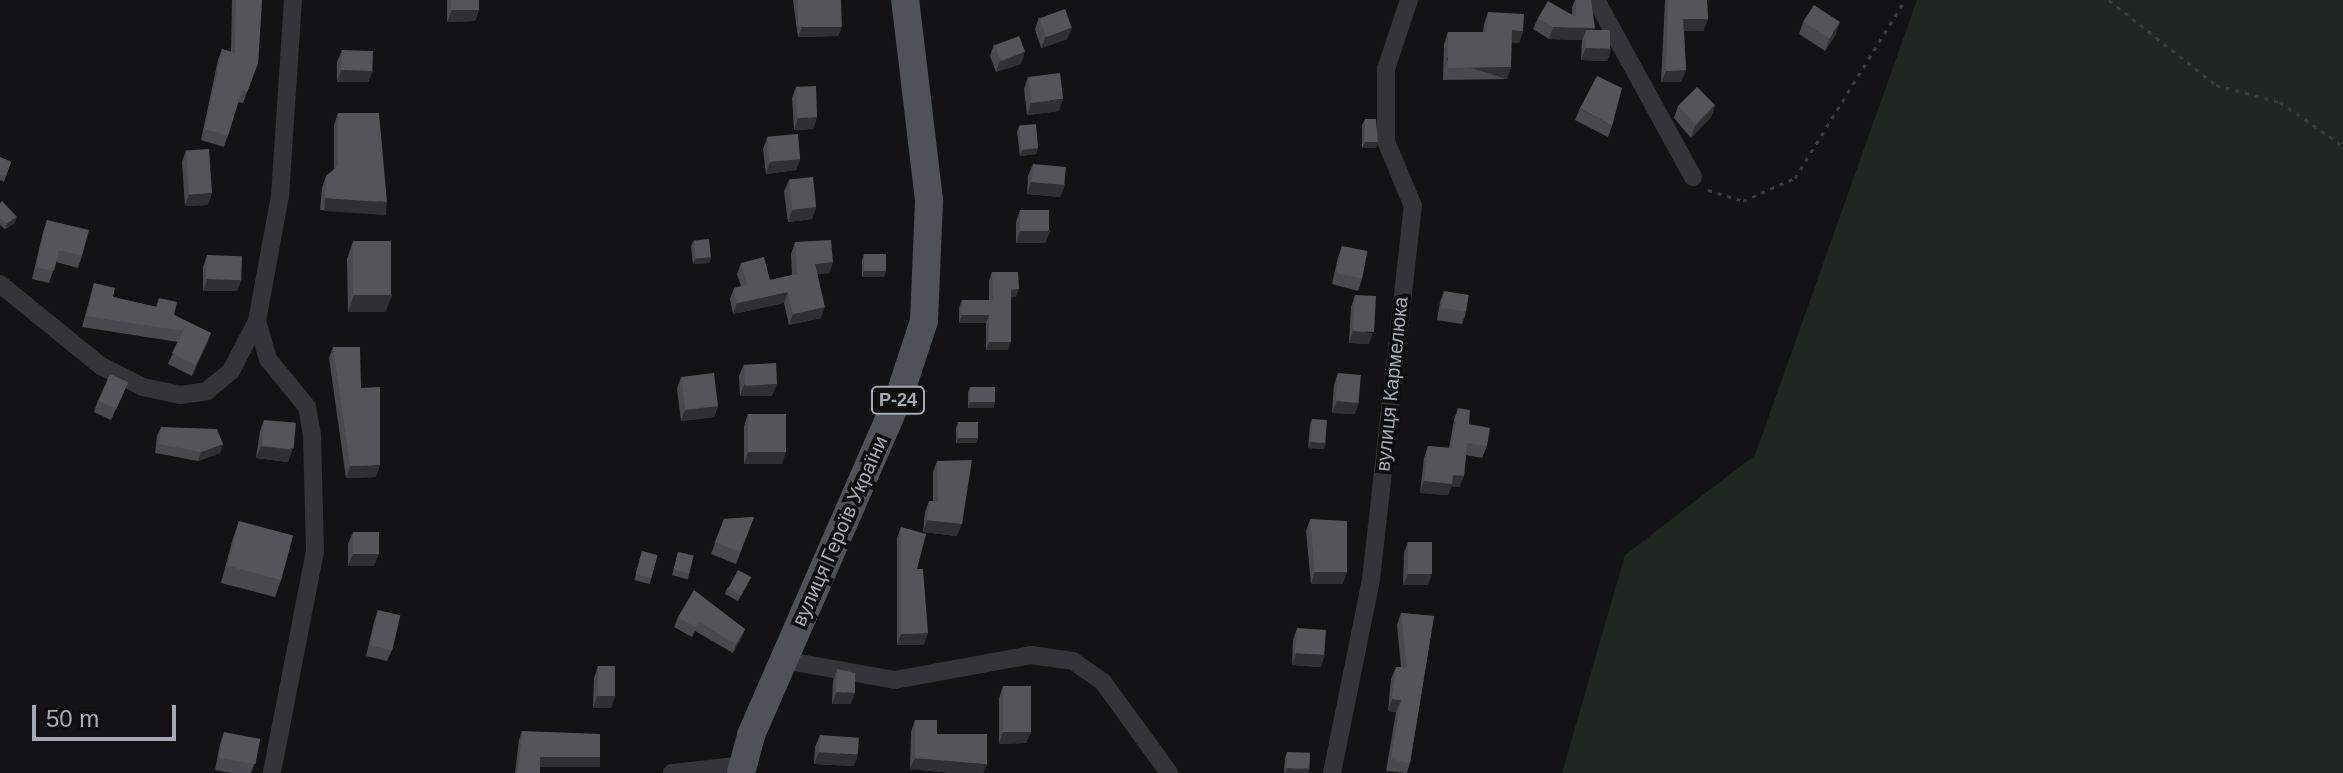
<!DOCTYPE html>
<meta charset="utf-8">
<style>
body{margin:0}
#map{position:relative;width:2343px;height:773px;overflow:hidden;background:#131315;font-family:Arial,sans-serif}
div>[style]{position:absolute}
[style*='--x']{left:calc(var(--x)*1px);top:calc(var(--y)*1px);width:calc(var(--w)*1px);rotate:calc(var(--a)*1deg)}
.green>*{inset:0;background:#1f2720}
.path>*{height:3px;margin-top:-1.5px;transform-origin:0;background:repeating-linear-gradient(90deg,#3a3c41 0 4px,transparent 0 10px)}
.minor>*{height:18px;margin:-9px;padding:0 9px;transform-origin:9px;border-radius:9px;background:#34353a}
.primary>*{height:28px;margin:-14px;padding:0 14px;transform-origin:14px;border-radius:14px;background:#505259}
.wall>*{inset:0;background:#494a50;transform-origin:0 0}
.shaded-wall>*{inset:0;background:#2f3034;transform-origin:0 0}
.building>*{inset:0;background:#53555b;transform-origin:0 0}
span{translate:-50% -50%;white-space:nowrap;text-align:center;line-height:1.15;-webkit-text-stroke:7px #0e0e0f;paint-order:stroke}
.shield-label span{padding:2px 6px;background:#0e0e0f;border:2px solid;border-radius:6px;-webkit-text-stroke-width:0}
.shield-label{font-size:18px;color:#a4aab5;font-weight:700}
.street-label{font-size:20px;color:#a4aab5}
.scale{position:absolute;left:32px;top:705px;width:144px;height:36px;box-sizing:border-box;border:4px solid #a4aab5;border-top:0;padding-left:10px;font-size:24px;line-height:28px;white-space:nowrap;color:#a4aab5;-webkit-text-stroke:6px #0e0e0f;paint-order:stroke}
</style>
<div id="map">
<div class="green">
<div style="clip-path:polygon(1917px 0,2343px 0,2343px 773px,1562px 773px,1625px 555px,1755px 455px)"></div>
</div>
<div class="path">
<div style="--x:2109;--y:0;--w:137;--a:38.5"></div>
<div style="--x:2216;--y:85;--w:66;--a:14.9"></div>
<div style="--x:2280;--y:102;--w:77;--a:34.9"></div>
<div style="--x:1708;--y:190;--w:37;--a:17"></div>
<div style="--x:1743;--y:201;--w:57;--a:-23.9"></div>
<div style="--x:1795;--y:178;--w:209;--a:-58.3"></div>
</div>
<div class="minor">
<div style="--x:1596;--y:0;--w:202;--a:61.3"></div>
<div style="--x:0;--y:284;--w:130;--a:39.1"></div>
<div style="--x:101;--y:366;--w:47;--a:26.6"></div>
<div style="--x:143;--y:387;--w:38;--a:12"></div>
<div style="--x:180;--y:395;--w:27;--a:-8"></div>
<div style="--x:207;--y:391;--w:31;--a:-40"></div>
<div style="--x:231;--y:371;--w:56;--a:-62.5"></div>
<div style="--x:257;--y:321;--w:127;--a:-79.6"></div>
<div style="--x:280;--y:196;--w:196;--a:-86.2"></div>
<div style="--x:257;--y:321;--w:40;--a:74"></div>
<div style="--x:268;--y:359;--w:62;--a:50.9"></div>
<div style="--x:307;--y:407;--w:29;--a:80"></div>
<div style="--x:312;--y:436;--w:115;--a:88.5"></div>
<div style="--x:315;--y:551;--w:226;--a:101"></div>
<div style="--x:783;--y:660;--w:114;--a:10.1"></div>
<div style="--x:895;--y:680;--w:138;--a:-10.4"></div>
<div style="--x:1031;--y:655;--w:42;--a:8.1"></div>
<div style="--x:1073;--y:661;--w:37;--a:35"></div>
<div style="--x:1103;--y:682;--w:112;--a:54"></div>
<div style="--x:672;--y:773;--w:71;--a:-6.4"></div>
<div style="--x:1332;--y:773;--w:198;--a:-78.6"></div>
<div style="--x:1371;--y:579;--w:375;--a:-83.6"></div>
<div style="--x:1413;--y:206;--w:70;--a:-112.6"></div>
<div style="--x:1386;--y:141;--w:72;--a:-90"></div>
<div style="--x:1386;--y:69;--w:73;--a:-71.6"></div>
</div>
<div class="primary">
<div style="--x:741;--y:773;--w:39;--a:-75"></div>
<div style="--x:751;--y:735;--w:369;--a:-66.4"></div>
<div style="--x:899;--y:397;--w:80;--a:-71.8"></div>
<div style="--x:924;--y:321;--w:121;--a:-87.6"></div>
<div style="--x:929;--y:200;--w:201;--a:-96.8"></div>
</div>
<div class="wall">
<div style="clip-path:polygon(232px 0,262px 0,258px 63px,243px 103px,238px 102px,224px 147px,201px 140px,218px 60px,222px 49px,231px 52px)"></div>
<div style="clip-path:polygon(447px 0,479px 0,479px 9px,475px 21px,447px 22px)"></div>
<div style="clip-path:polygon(793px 0,841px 0,842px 26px,838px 36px,798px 37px)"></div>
<div style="clip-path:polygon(1575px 0,1591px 0,1594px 30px,1611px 49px,1607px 61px,1581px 60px,1582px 40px,1549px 39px,1533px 29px,1538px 18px,1572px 15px,1572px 7px)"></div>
<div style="clip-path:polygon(1665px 0,1707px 0,1708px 19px,1703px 31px,1684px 31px,1686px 70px,1681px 82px,1661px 82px)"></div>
<div style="clip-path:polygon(1488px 12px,1523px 31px,1519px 43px,1511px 42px,1507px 79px,1443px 80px,1444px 44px,1448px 32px,1483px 32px,1484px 24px)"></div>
<div style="clip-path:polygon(1039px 17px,1067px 39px,1041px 48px,1035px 29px)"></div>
<div style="clip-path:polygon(1803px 22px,1836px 34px,1825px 51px,1799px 34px)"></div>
<div style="clip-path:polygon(994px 44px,1021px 64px,996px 72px,990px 56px)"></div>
<div style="clip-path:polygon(342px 50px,373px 70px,368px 82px,337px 82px,337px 62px)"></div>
<div style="clip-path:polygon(1028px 77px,1059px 111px,1027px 115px,1024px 89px)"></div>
<div style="clip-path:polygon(796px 87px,817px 117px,813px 129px,794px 130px,792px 98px)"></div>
<div style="clip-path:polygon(1715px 105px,1711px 117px,1691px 138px,1674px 118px,1678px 106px)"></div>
<div style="clip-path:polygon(1580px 108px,1612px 126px,1608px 137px,1575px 120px)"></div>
<div style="clip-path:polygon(338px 113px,383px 214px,320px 210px,322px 188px,326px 176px,334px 169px,334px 125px)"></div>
<div style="clip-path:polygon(1365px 119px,1378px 142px,1376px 148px,1362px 148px,1362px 125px)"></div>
<div style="clip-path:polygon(1019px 126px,1038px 148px,1036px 154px,1020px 156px,1017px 132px)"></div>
<div style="clip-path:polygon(767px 138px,800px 159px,796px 170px,766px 174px,763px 149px)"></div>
<div style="clip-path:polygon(186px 150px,208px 205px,185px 206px,182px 162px)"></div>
<div style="clip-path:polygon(0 157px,11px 162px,4px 182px,0 180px)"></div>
<div style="clip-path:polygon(1033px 164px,1065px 185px,1060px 197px,1027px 194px,1028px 176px)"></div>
<div style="clip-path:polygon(789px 180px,816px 207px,812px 219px,788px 222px,784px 191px)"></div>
<div style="clip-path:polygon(0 203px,15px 223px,5px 229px,0 225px)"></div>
<div style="clip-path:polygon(1020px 210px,1050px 231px,1045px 243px,1016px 243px,1016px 222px)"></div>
<div style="clip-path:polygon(47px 220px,82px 256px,78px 268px,56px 262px,49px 283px,32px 279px,43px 232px)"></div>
<div style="clip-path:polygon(694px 240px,711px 257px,709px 263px,693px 264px,691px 246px)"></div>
<div style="clip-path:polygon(353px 241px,392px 295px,385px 312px,348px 312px,347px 259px)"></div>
<div style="clip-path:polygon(795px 242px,833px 262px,829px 273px,817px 274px,821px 318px,789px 325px,784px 303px,733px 314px,730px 299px,734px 288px,741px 286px,737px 274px,741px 263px,770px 280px,792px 275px,791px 254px)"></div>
<div style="clip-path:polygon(1342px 246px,1362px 279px,1358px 291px,1332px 284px,1338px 257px)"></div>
<div style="clip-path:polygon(864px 254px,886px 271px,884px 277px,862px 277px,862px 260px)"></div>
<div style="clip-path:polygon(207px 255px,237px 291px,203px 291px,203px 267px)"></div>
<div style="clip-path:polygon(992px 272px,1016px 297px,1011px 297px,1008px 350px,986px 350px,986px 323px,959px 323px,959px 308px,962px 300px,989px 300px,989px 281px)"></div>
<div style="clip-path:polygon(94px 283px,113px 297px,156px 307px,159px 298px,174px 315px,211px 333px,192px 376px,168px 364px,178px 342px,82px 327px)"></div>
<div style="clip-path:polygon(1444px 291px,1466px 313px,1462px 324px,1437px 320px,1440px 302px)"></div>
<div style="clip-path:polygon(1355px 295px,1369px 344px,1349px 343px,1351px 307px)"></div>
<div style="clip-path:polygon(333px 347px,376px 477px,346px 478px,329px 358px)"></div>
<div style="clip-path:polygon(744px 364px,772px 396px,740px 396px,739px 376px)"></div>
<div style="clip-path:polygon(1338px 373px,1355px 414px,1332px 413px,1334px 385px)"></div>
<div style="clip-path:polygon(681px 377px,718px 406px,714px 417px,681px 421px,677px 389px)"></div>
<div style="clip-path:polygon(128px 382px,111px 420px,94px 412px,98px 400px)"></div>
<div style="clip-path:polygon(970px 387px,995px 402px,993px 408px,968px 408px,968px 393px)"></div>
<div style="clip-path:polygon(1458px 408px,1469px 424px,1487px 446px,1482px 458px,1466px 455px,1464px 476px,1459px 487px,1451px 487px,1448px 495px,1420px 493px,1424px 458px,1428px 446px,1449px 448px,1454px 420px)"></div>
<div style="clip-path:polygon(748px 414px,782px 464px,744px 464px,744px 426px)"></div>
<div style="clip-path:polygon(1312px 419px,1324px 449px,1308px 448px,1310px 425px)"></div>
<div style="clip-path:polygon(264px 420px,292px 450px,288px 462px,256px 458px,260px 431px)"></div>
<div style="clip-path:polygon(958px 422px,978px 438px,976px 443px,956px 443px,956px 428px)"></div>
<div style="clip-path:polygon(161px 427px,223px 444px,220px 453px,198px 461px,155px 453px,157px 436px)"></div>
<div style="clip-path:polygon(937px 461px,957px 536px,923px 532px,925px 512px,929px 501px,933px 501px,933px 472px)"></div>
<div style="clip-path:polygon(754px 517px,736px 564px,711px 554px,724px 519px)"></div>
<div style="clip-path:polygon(1310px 519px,1343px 584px,1311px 584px,1306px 531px)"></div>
<div style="clip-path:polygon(239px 521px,281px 580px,275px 597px,221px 583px,233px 538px)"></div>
<div style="clip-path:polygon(901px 527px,917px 569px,924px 645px,897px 645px,897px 538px)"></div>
<div style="clip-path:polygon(353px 532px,374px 566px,348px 566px,348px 544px)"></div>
<div style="clip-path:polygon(1408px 542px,1428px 585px,1403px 585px,1404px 553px)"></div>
<div style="left:642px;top:551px;width:16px;height:30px;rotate:15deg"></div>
<div style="left:678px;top:552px;width:16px;height:24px;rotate:14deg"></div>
<div style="clip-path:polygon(751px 577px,738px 601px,725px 594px,727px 588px)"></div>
<div style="clip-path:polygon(378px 610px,392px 650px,387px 661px,366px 656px,374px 622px)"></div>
<div style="clip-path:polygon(1401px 613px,1434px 616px,1410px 763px,1407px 773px,1386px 771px,1396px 712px,1388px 711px,1391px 679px,1396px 667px,1401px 667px,1397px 625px)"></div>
<div style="clip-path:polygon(678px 617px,745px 629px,741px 639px,733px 653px,695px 631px,692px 637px,674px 627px)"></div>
<div style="clip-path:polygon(1297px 628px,1321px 667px,1292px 665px,1293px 640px)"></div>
<div style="clip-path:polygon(598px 666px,615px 696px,611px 708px,593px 708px,594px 678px)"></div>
<div style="clip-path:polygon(837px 669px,851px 704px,832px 704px,833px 681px)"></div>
<div style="clip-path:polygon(1003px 686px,1031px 732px,1026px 743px,999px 744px,999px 698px)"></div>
<div style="clip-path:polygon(915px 720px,987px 764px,983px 773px,953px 773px,910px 769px,911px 732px)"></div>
<div style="clip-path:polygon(522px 731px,597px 766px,540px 766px,540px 773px,515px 773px,519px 740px)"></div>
<div style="clip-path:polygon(224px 732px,254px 765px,251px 773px,231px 773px,215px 770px,220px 744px)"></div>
<div style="clip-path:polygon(820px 735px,854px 766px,814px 764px,815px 747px)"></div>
<div style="clip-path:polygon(1287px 752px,1308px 773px,1284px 773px,1285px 758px)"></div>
</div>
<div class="shaded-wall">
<div style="clip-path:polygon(479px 9px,475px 21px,447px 22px,452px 10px)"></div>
<div style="clip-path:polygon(1683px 19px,1708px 19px,1703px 31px,1679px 31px)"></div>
<div style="clip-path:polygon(1840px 22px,1836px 34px,1825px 51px,1829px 40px)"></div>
<div style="clip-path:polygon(842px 26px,838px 36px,798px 37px,802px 27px)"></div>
<div style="clip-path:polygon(1553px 27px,1595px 28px,1590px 40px,1586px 30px,1582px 40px,1549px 39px)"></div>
<div style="clip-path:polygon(1072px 28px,1067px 39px,1041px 48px,1046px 36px)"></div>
<div style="clip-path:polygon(1512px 30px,1523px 31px,1519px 43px,1507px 42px)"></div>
<div style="clip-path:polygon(1586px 48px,1611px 49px,1607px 61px,1581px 60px)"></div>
<div style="clip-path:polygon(1025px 52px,1021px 64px,996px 72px,1000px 60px)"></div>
<div style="left:1511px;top:67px;width:13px;height:63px;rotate:108deg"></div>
<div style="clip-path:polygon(341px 70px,373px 70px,368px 82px,337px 82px)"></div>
<div style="clip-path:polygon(1686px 70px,1681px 82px,1661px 82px,1666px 71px)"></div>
<div style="clip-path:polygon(1063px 99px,1059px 111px,1027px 115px,1031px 103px)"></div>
<div style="clip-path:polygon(1715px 105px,1711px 117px,1691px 138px,1695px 126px)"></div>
<div style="clip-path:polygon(817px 117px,813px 129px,794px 130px,798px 118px)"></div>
<div style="clip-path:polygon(1365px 142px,1378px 142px,1376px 148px,1362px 148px)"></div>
<div style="clip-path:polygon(1038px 148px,1036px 154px,1020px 156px,1022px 150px)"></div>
<div style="clip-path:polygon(800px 159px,796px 170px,766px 174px,770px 162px)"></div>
<div style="clip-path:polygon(1031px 182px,1065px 185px,1060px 197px,1027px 194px)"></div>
<div style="clip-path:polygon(212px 193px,208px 205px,185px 206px,189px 194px)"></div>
<div style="left:325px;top:198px;width:62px;height:13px;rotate:4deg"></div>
<div style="clip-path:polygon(816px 207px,812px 219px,788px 222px,792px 210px)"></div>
<div style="clip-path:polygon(17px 217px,15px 223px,5px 229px,7px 223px)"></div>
<div style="clip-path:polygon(1020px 231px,1050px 231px,1045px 243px,1016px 243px)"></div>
<div style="clip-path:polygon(711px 257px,709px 263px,693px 264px,696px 258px)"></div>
<div style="clip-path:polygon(833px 262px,829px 273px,811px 275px,815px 264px)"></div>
<div style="clip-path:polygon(864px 271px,886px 271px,884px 277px,862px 277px)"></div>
<div style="clip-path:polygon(207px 279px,242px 279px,237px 291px,203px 291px)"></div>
<div style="clip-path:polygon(1019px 289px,1016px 297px,1008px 298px,1011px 290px)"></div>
<div style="clip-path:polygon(788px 292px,784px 303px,733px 314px,737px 303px)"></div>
<div style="clip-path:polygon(354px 295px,392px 295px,385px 312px,348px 312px)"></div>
<div style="clip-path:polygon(825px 307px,821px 318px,789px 325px,793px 314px)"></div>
<div style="clip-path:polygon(962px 315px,989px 315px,986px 323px,959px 323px)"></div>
<div style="clip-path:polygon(1353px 331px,1373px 333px,1369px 344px,1349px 343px)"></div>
<div style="clip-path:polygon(211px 333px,207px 344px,192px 376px,196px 365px)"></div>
<div style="clip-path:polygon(989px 342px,1011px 342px,1008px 350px,986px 350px)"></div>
<div style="clip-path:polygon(777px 384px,772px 396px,740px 396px,744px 385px)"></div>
<div style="clip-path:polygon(1337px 401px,1359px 402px,1355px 414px,1332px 413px)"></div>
<div style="clip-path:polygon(970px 402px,995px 402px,993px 408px,968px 408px)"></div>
<div style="clip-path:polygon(718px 406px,714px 417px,681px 421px,685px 410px)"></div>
<div style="clip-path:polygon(958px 438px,978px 438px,976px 443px,956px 443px)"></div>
<div style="clip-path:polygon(1311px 442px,1326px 443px,1324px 449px,1308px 448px)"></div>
<div style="clip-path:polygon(223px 444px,220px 453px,198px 461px,201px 452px)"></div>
<div style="clip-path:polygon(261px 446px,292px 450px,288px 462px,256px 458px)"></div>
<div style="clip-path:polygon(748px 452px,786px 452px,782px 464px,744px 464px)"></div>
<div style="clip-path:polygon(380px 465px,376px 477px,346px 478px,350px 466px)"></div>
<div style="clip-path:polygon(1453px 475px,1464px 476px,1459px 487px,1451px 487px,1448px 495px,1420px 493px,1424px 481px)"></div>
<div style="clip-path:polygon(927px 520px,962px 524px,957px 536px,923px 532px)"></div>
<div style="clip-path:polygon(353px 554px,379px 554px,374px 566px,348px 566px)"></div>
<div style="clip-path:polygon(1315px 572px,1347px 572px,1343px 584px,1311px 584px)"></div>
<div style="clip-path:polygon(1408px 574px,1432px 574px,1428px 585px,1403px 585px)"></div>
<div style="clip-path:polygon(745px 629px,741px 639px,733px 653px,736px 644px)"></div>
<div style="clip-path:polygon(928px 633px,924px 645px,897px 645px,901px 634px)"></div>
<div style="clip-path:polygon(1296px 653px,1325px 655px,1321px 667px,1292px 665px)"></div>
<div style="clip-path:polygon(836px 692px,855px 693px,851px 704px,832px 704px)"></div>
<div style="clip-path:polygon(597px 696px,615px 696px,611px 708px,593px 708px)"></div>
<div style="clip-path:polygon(1392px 699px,1401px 700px,1396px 712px,1388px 711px)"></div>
<div style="clip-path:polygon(1003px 732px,1031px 732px,1026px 743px,999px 744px)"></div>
<div style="clip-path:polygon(819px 752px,858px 755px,854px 766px,814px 764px)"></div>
<div style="left:540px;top:757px;width:60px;height:10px"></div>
<div style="clip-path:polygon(915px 758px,987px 764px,983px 773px,953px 773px,910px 769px)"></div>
<div style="clip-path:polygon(1287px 768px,1310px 769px,1308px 773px,1285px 773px)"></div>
</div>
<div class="building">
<div style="clip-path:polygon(236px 0,262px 0,258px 63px,247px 92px,242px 90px,228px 136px,205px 129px,222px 49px,235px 53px)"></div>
<div style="left:451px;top:0;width:28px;height:10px"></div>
<div style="left:798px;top:0;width:43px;height:27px"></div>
<div style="clip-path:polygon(1576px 0,1591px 0,1595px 28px,1553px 27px,1538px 18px,1548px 1px,1576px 17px)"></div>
<div style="clip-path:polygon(1668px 0,1707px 0,1708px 19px,1683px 19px,1686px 70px,1666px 71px)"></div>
<div style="left:1814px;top:5px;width:31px;height:20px;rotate:33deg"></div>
<div style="left:1065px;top:9px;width:20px;height:27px;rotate:70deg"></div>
<div style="clip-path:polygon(1488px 12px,1524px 14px,1523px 31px,1512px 30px,1511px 67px,1448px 68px,1448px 32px,1487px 32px)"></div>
<div style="left:1586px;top:30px;width:24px;height:18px"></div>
<div style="left:1019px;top:36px;width:17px;height:26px;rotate:69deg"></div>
<div style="left:342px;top:50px;width:31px;height:20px;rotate:2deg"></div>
<div style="left:1060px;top:73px;width:26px;height:32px;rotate:83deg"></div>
<div style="clip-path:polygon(1597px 76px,1622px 88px,1612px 126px,1580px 108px)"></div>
<div style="left:816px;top:86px;width:31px;height:20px;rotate:88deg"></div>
<div style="left:1697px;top:87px;width:25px;height:27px;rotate:45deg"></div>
<div style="clip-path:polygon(338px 113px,379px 113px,387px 202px,325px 198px,326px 176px,338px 166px)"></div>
<div style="clip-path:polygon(1365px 119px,1376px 119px,1378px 142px,1365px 142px)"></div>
<div style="left:1036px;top:124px;width:24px;height:17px;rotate:85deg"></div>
<div style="left:798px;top:134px;width:25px;height:31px;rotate:85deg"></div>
<div style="left:209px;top:149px;width:44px;height:23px;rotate:86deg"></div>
<div style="clip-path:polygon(0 157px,11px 162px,6px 176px,0 174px)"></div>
<div style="left:1033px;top:164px;width:33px;height:18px;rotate:5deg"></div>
<div style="left:813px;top:177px;width:30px;height:24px;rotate:84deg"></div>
<div style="clip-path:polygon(2px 201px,17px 217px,7px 223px,0 218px,0 203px)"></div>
<div style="left:1020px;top:210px;width:29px;height:21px"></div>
<div style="clip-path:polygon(47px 220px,89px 230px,82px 256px,59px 250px,54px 271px,36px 267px)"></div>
<div style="left:709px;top:239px;width:18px;height:15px;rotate:84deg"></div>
<div style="clip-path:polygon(831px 240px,833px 262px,815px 264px,825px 307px,793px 314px,788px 292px,737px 303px,734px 288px,747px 285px,741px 263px,764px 257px,770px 280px,797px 274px,795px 242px)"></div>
<div style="left:353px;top:241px;width:38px;height:54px"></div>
<div style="left:1342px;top:246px;width:26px;height:28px;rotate:11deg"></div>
<div style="left:864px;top:254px;width:22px;height:17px"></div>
<div style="left:207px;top:255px;width:35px;height:24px;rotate:2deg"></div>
<div style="clip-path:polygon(992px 272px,1018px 272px,1019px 289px,1011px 290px,1011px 342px,989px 342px,989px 315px,962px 315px,962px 300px,993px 300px)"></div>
<div style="clip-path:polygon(94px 283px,115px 288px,113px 297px,157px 307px,159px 298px,177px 302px,174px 315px,211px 333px,196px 365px,172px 353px,183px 331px,86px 316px)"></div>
<div style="left:1444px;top:291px;width:25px;height:17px;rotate:9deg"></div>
<div style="left:1355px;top:295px;width:21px;height:36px;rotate:3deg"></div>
<div style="clip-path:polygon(333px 347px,360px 347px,361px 388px,380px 387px,380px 465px,350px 466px)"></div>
<div style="left:776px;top:363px;width:21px;height:32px;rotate:87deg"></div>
<div style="left:714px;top:373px;width:33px;height:33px;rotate:83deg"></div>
<div style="left:1338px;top:373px;width:23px;height:28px;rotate:5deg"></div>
<div style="left:110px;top:374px;width:20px;height:29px;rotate:24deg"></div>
<div style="left:970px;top:387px;width:25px;height:15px"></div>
<div style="clip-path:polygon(1458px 408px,1470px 410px,1469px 424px,1490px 428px,1487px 446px,1467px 443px,1464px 476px,1453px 475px,1452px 484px,1424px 481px,1428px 446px,1451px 448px)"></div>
<div style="left:748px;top:414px;width:38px;height:38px"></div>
<div style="left:1312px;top:419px;width:15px;height:23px;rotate:4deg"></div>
<div style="left:264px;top:420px;width:32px;height:26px;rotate:5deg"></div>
<div style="left:958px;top:422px;width:20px;height:16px"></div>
<div style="clip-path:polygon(161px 427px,217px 429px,223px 444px,201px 452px,159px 444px)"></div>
<div style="clip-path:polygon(972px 460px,962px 524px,927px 520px,929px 501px,938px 502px,937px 461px)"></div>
<div style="clip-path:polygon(754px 517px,740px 552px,715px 542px,724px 519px)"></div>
<div style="clip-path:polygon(1310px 519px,1347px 521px,1347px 572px,1315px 572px)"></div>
<div style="left:239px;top:521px;width:56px;height:46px;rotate:15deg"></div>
<div style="clip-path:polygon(901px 527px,926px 534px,917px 569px,923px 569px,928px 633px,901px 634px)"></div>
<div style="left:353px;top:532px;width:26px;height:22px"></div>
<div style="left:1408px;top:542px;width:24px;height:32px"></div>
<div style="left:642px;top:551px;width:16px;height:24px;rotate:15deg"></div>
<div style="left:678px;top:552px;width:16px;height:18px;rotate:14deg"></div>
<div style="left:738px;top:570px;width:15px;height:21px;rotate:28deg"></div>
<div style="clip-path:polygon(694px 590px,745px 629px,736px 644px,699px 622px,695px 627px,678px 617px)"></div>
<div style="left:378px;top:610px;width:23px;height:36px;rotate:13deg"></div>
<div style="clip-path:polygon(1401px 613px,1434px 616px,1410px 763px,1391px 759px,1401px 700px,1392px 699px,1396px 667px,1407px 668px)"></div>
<div style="left:1297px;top:628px;width:29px;height:25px;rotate:4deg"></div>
<div style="left:598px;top:666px;width:17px;height:30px"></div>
<div style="clip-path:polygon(837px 669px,855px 673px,855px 693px,836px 692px)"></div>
<div style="left:1003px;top:686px;width:28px;height:46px"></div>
<div style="clip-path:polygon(915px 720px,937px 720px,937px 734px,987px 734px,987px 764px,915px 758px)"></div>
<div style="clip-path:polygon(522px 731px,600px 734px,600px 757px,540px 757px,540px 773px,518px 773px)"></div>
<div style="left:224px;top:732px;width:37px;height:26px;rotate:11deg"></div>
<div style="left:820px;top:735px;width:39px;height:17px;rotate:4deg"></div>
<div style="left:1287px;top:752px;width:23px;height:16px;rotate:2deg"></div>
</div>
<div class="shield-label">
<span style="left:898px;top:400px">Р-24</span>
</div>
<div class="street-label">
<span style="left:1392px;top:384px;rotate:-84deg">вулиця Кармелюка</span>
<span style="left:840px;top:531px;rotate:-66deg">вулиця Героїв України</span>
</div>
<div class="scale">50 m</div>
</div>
